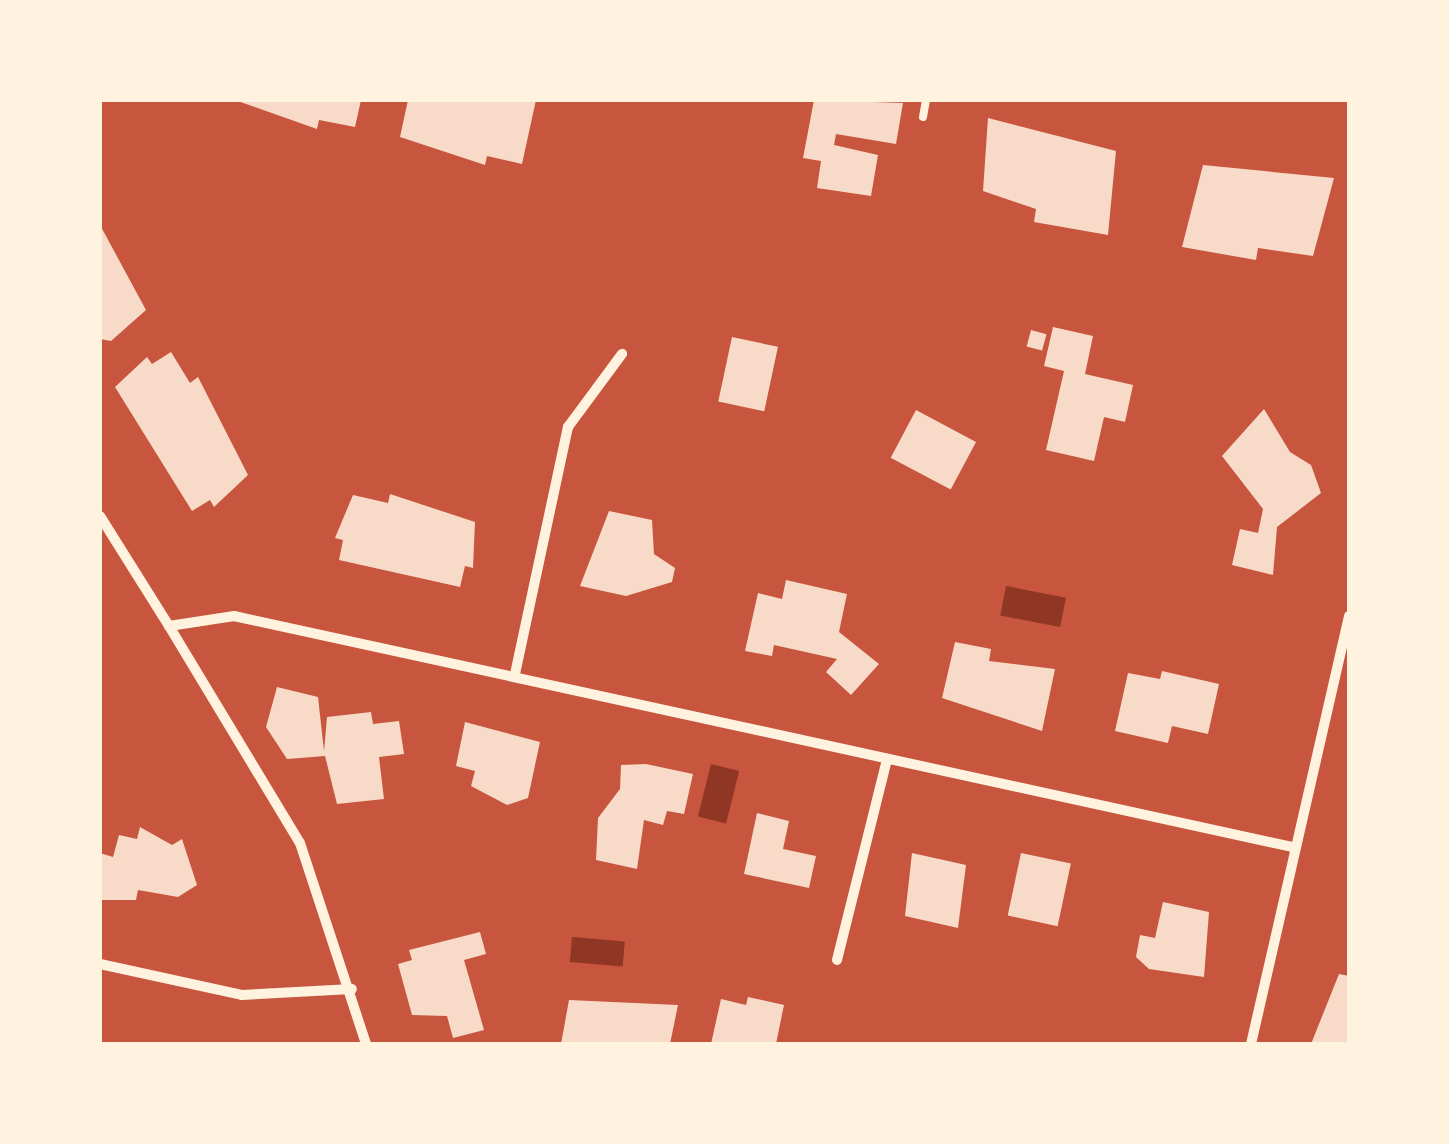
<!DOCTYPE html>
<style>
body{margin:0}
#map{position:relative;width:1449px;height:1144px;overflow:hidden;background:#c8553d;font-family:Merriweather,serif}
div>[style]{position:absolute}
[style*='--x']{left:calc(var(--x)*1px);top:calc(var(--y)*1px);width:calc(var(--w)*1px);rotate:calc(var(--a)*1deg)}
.water>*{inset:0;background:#8f3625;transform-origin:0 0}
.building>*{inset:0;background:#f7dbc8;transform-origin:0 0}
.service>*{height:8px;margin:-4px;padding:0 4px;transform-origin:4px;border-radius:4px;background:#fff3e0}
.minor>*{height:10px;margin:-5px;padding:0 5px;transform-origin:5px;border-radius:5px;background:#fff3e0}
span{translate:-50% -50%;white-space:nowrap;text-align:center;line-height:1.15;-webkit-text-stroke:10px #fff3e0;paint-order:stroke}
.frame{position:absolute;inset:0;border:102px solid #fff3e0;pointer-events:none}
</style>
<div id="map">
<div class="water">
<div style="left:1006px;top:586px;width:61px;height:30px;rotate:11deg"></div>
<div style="left:711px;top:764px;width:29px;height:54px;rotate:14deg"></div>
<div style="left:572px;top:937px;width:53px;height:25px;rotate:5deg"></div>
</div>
<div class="building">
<div style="clip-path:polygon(235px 100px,361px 100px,355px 127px,319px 120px,317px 129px)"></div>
<div style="clip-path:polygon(408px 100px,536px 100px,522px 164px,487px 156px,485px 165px,400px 137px)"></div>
<div style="clip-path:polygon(814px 100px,903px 103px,896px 144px,836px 134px,834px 145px,878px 155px,871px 196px,817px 188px,821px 161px,803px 158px)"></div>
<div style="clip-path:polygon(988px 118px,1116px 151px,1108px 235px,1034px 222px,1036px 209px,983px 191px)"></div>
<div style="clip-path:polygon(1203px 165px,1334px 178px,1313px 256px,1258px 248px,1256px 260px,1182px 247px)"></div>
<div style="clip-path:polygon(100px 225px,146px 310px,111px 341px,100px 339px)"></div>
<div style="clip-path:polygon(1053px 327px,1093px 336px,1085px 374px,1133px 385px,1125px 422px,1104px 417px,1094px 461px,1046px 450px,1064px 371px,1044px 366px)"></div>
<div style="left:1031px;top:330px;width:16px;height:17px;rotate:15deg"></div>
<div style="left:732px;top:337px;width:47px;height:66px;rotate:12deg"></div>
<div style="clip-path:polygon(171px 352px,190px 383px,198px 377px,248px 475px,214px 507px,210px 500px,192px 511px,115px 387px,147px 357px,152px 364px)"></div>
<div style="clip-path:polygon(1264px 409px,1290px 452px,1311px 465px,1321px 493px,1277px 527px,1273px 575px,1232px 565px,1240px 529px,1258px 533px,1263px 509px,1222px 456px)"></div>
<div style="left:916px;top:410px;width:68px;height:54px;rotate:28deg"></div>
<div style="clip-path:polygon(390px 494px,475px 522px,473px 568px,465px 566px,460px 587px,339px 560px,343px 540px,335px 538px,353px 495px,388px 503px)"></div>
<div style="clip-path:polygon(609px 511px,652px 520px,654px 554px,675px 568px,672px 582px,626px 596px,580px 586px)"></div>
<div style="clip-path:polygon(786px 580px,847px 594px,839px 632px,879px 664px,851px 695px,826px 672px,837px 659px,774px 645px,772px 656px,745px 651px,758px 593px,782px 599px)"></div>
<div style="clip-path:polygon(955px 642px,991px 649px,989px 661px,1055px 669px,1042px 731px,942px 698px)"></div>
<div style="clip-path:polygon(1162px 671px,1219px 684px,1208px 734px,1172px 726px,1168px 743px,1115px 731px,1128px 673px,1160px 679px)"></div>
<div style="clip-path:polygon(277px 687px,318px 697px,324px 751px,327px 717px,371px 712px,373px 724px,399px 721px,404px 754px,379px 757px,384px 799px,337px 804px,325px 756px,287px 759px,266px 727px)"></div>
<div style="clip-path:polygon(465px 722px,540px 742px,528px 798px,507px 805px,471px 786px,475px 771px,456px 766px)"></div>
<div style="clip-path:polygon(646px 764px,693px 774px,684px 814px,667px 811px,663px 825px,644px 820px,637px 869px,596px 860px,598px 818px,620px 789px,621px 765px)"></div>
<div style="clip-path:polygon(757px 813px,789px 821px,783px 849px,816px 856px,809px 888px,744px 874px)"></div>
<div style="clip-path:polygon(140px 827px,172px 845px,182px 839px,197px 885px,178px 897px,138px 890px,136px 900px,100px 900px,100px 853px,113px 857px,119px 835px,137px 839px)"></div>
<div style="clip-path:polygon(912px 853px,966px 865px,958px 928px,905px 916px)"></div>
<div style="left:1021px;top:853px;width:51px;height:64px;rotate:12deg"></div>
<div style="clip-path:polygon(1163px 902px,1209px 912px,1204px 977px,1149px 969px,1136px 957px,1140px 935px,1155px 938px)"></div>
<div style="clip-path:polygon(480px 932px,486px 954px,464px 960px,484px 1030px,453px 1038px,447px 1016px,412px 1015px,398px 964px,412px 960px,409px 950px)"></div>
<div style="clip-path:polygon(1339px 974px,1349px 976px,1349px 1044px,1311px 1044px)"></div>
<div style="clip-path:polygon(748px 997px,784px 1005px,776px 1044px,711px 1044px,721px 999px,746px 1005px)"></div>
<div style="clip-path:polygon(569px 1000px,678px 1005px,670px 1044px,561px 1044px)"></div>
</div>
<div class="service">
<div style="--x:923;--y:117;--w:17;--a:-80"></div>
</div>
<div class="minor">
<div style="--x:100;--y:516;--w:130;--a:57.9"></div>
<div style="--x:169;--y:626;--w:66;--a:-8.7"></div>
<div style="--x:234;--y:616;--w:1084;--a:12.31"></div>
<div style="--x:169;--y:626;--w:253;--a:58.9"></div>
<div style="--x:300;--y:843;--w:212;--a:71.8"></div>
<div style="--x:515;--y:674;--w:253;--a:-77.9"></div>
<div style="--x:568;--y:427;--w:91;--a:-53.5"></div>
<div style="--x:837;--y:960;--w:207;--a:-76"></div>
<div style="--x:100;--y:964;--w:145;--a:12.3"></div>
<div style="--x:242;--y:995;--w:110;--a:-3.1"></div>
<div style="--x:1251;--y:1044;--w:439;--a:-77.1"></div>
</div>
<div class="frame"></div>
</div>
